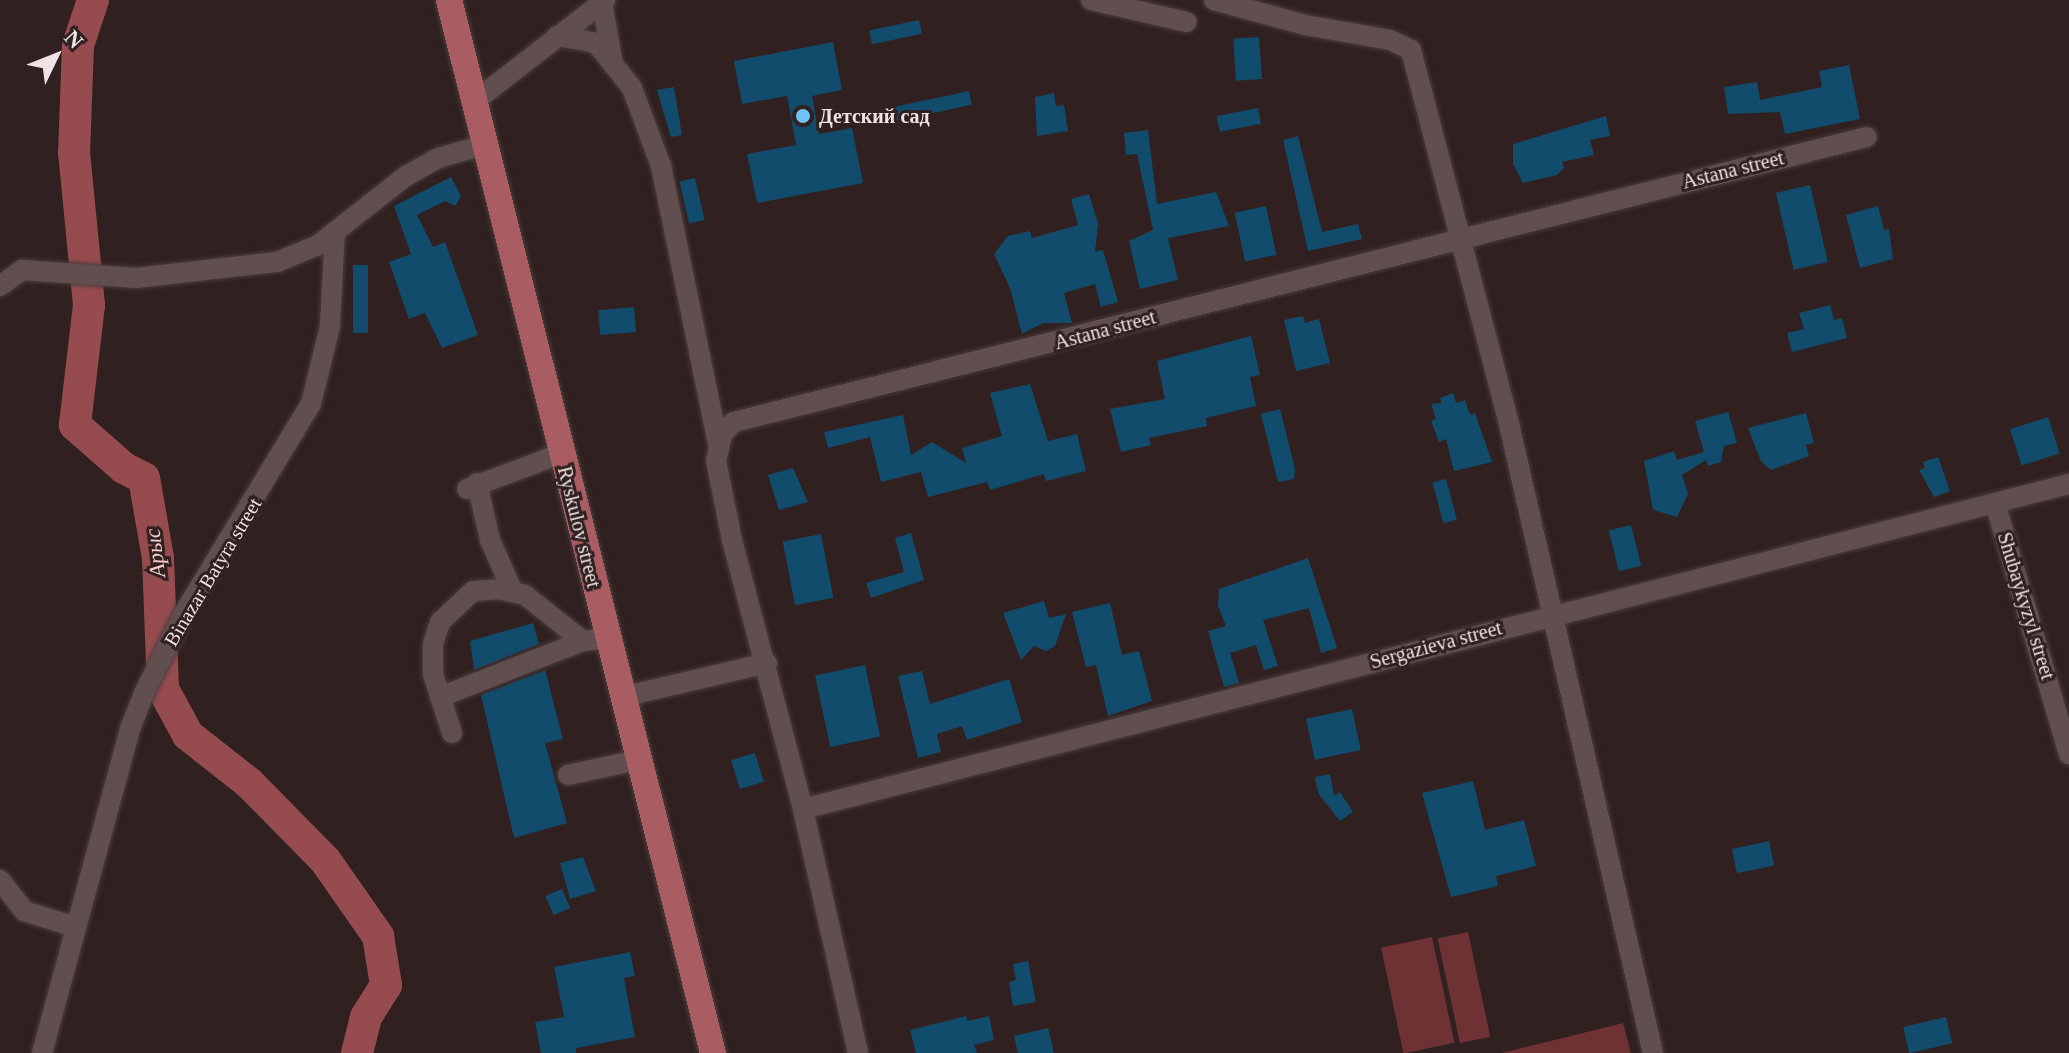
<!DOCTYPE html>
<meta charset="utf-8">
<style>
body{margin:0}
#map{position:relative;width:2069px;height:1053px;overflow:hidden;background:#302020;font-family:Georgia,serif}
div>[style]{position:absolute}
[style*='--x']{left:calc(var(--x)*1px);top:calc(var(--y)*1px);width:calc(var(--w)*1px);rotate:calc(var(--a)*1deg)}
.green>*{inset:0;background:#6e3235;transform-origin:0 0}
.river>*{height:32px;margin:-16px;padding:0 16px;transform-origin:16px;border-radius:16px;background:#964c4f}
.building>*{inset:0;background:#114c6c;transform-origin:0 0}
.roads{filter:drop-shadow(0 0 2px #4b3d3d) drop-shadow(0 0 2px #4b3d3d)}
.minor>*{height:20px;margin:-10px;padding:0 10px;transform-origin:10px;border-radius:10px;background:#614f4f}
.major>*{height:26px;margin:-13px;padding:0 13px;transform-origin:13px;border-radius:13px;background:#a95d62}
.dots>*{width:22px;height:22px;translate:-50% -50%;box-sizing:border-box;border:4px solid #302020;border-radius:50%}
span{translate:-50% -50%;white-space:nowrap;text-align:center;line-height:1.15;-webkit-text-stroke:6px #302020;paint-order:stroke}
.poi-label{font-size:20px;color:#efe3e3;font-weight:700}
.left{translate:0 -50%;text-align:left}
.street-label{font-size:20px;color:#efe3e3}
.water-label{font-size:22px;color:#facdcd;font-style:italic}
.north{position:absolute;left:16px;top:16px;width:80px;height:80px;-webkit-text-stroke:6px #302020;paint-order:stroke;rotate:47deg;font-size:22px;font-weight:700;line-height:32px;text-align:center;color:#efe3e3}
.north::after{content:'';display:block;margin:auto;width:28px;height:36px;background:#efe3e3;clip-path:polygon(50% 0,100% 100%,50% 72%,0 100%)}
</style>
<div id="map">
<div class="green">
<div style="left:1468px;top:932px;width:107px;height:31px;rotate:78deg"></div>
<div style="left:1432px;top:937px;width:108px;height:52px;rotate:78deg"></div>
<div style="clip-path:polygon(1623px 1023px,1631px 1053px,1502px 1053px)"></div>
</div>
<div class="river">
<div style="--x:93;--y:0;--w:47;--a:108.4"></div>
<div style="--x:78;--y:45;--w:107;--a:92.1"></div>
<div style="--x:74;--y:152;--w:154;--a:84.4"></div>
<div style="--x:89;--y:305;--w:121;--a:96.7"></div>
<div style="--x:75;--y:425;--w:65;--a:41.3"></div>
<div style="--x:124;--y:468;--w:22;--a:27"></div>
<div style="--x:144;--y:478;--w:81;--a:80.1"></div>
<div style="--x:158;--y:558;--w:131;--a:87.8"></div>
<div style="--x:163;--y:689;--w:52;--a:61.5"></div>
<div style="--x:188;--y:735;--w:78;--a:38.2"></div>
<div style="--x:249;--y:783;--w:108;--a:45.4"></div>
<div style="--x:325;--y:860;--w:93;--a:55.1"></div>
<div style="--x:378;--y:936;--w:50;--a:80.7"></div>
<div style="--x:386;--y:985;--w:38;--a:122"></div>
<div style="--x:366;--y:1017;--w:37;--a:104"></div>
</div>
<div class="building">
<div style="left:919px;top:20px;width:14px;height:51px;rotate:78deg"></div>
<div style="left:1259px;top:37px;width:42px;height:26px;rotate:86deg"></div>
<div style="clip-path:polygon(833px 42px,842px 90px,812px 96px,819px 134px,852px 128px,863px 183px,757px 203px,747px 154px,796px 145px,787px 96px,742px 104px,734px 61px)"></div>
<div style="clip-path:polygon(1849px 65px,1860px 119px,1785px 134px,1780px 112px,1728px 114px,1724px 87px,1757px 82px,1760px 100px,1822px 87px,1819px 71px)"></div>
<div style="clip-path:polygon(674px 87px,682px 135px,671px 137px,657px 90px)"></div>
<div style="left:969px;top:91px;width:14px;height:89px;rotate:78deg"></div>
<div style="clip-path:polygon(1054px 93px,1056px 106px,1064px 105px,1068px 131px,1037px 136px,1035px 97px)"></div>
<div style="left:1258px;top:108px;width:16px;height:42px;rotate:79deg"></div>
<div style="clip-path:polygon(1606px 116px,1610px 136px,1590px 140px,1594px 155px,1562px 162px,1564px 168px,1557px 175px,1523px 183px,1513px 164px,1513px 144px)"></div>
<div style="clip-path:polygon(1148px 130px,1157px 204px,1216px 192px,1229px 226px,1168px 238px,1178px 280px,1140px 289px,1129px 241px,1153px 230px,1137px 154px,1126px 155px,1124px 133px)"></div>
<div style="clip-path:polygon(1298px 136px,1322px 232px,1358px 224px,1362px 239px,1308px 251px,1283px 140px)"></div>
<div style="clip-path:polygon(451px 177px,461px 196px,455px 206px,445px 201px,417px 215px,433px 247px,445px 242px,478px 335px,442px 348px,425px 313px,409px 319px,389px 262px,411px 254px,394px 206px)"></div>
<div style="left:695px;top:178px;width:43px;height:16px;rotate:77deg"></div>
<div style="left:1810px;top:185px;width:79px;height:35px;rotate:77deg"></div>
<div style="clip-path:polygon(1089px 194px,1098px 223px,1095px 252px,1103px 250px,1118px 302px,1101px 307px,1095px 284px,1064px 293px,1072px 323px,1043px 323px,1022px 334px,1010px 288px,994px 254px,1008px 236px,1030px 231px,1032px 238px,1078px 225px,1071px 199px)"></div>
<div style="left:1266px;top:206px;width:50px;height:32px;rotate:78deg"></div>
<div style="clip-path:polygon(1878px 206px,1884px 230px,1889px 229px,1893px 259px,1860px 268px,1846px 215px)"></div>
<div style="left:353px;top:265px;width:15px;height:68px"></div>
<div style="clip-path:polygon(1830px 305px,1834px 320px,1842px 318px,1847px 338px,1792px 352px,1787px 333px,1804px 329px,1799px 313px)"></div>
<div style="left:634px;top:307px;width:25px;height:36px;rotate:85deg"></div>
<div style="clip-path:polygon(1303px 316px,1305px 323px,1319px 319px,1330px 363px,1296px 371px,1284px 320px)"></div>
<div style="clip-path:polygon(1251px 336px,1260px 375px,1250px 377px,1256px 406px,1206px 418px,1207px 426px,1149px 438px,1151px 445px,1121px 452px,1110px 409px,1165px 399px,1157px 361px)"></div>
<div style="clip-path:polygon(1030px 384px,1048px 441px,1077px 434px,1086px 471px,1046px 481px,1044px 474px,990px 490px,987px 482px,928px 497px,921px 472px,881px 482px,870px 437px,828px 448px,824px 432px,903px 415px,911px 455px,932px 442px,966px 463px,962px 448px,1002px 436px,990px 393px)"></div>
<div style="clip-path:polygon(1453px 393px,1456px 403px,1465px 400px,1470px 415px,1475px 413px,1492px 462px,1454px 471px,1446px 439px,1439px 442px,1431px 421px,1436px 419px,1431px 404px,1442px 403px,1440px 398px)"></div>
<div style="clip-path:polygon(1280px 409px,1295px 469px,1294px 479px,1278px 482px,1261px 414px)"></div>
<div style="clip-path:polygon(1728px 412px,1737px 443px,1724px 446px,1721px 462px,1708px 466px,1706px 460px,1682px 475px,1688px 494px,1677px 517px,1653px 510px,1644px 461px,1674px 451px,1677px 460px,1704px 452px,1695px 421px)"></div>
<div style="clip-path:polygon(1806px 413px,1814px 443px,1806px 445px,1809px 456px,1771px 470px,1761px 461px,1748px 428px)"></div>
<div style="left:2048px;top:417px;width:38px;height:40px;rotate:72deg"></div>
<div style="clip-path:polygon(1938px 457px,1950px 491px,1934px 497px,1919px 470px,1925px 468px,1923px 462px)"></div>
<div style="clip-path:polygon(793px 468px,808px 502px,779px 510px,768px 475px)"></div>
<div style="left:1446px;top:479px;width:42px;height:14px;rotate:75deg"></div>
<div style="left:1631px;top:525px;width:42px;height:23px;rotate:76deg"></div>
<div style="clip-path:polygon(911px 533px,924px 580px,871px 598px,866px 583px,904px 572px,895px 538px)"></div>
<div style="left:821px;top:534px;width:65px;height:39px;rotate:79deg"></div>
<div style="clip-path:polygon(1308px 558px,1337px 648px,1321px 653px,1309px 608px,1263px 620px,1278px 666px,1264px 670px,1256px 645px,1230px 653px,1239px 683px,1224px 687px,1208px 631px,1226px 626px,1218px 606px,1219px 589px)"></div>
<div style="clip-path:polygon(1044px 601px,1049px 618px,1066px 614px,1055px 646px,1046px 651px,1034px 646px,1021px 660px,1003px 613px)"></div>
<div style="clip-path:polygon(1110px 603px,1122px 655px,1139px 651px,1152px 701px,1108px 716px,1096px 665px,1086px 667px,1072px 612px)"></div>
<div style="clip-path:polygon(533px 623px,539px 644px,474px 670px,470px 641px)"></div>
<div style="left:865px;top:665px;width:73px;height:51px;rotate:78deg"></div>
<div style="clip-path:polygon(545px 670px,563px 739px,545px 743px,567px 823px,514px 838px,481px 695px)"></div>
<div style="clip-path:polygon(922px 671px,930px 704px,1009px 679px,1022px 722px,967px 740px,962px 726px,937px 734px,941px 752px,918px 758px,898px 676px)"></div>
<div style="left:1352px;top:709px;width:42px;height:47px;rotate:78deg"></div>
<div style="left:755px;top:753px;width:30px;height:25px;rotate:73deg"></div>
<div style="clip-path:polygon(1330px 774px,1334px 796px,1340px 792px,1353px 812px,1340px 821px,1318px 793px,1315px 777px)"></div>
<div style="clip-path:polygon(1473px 781px,1485px 830px,1524px 820px,1536px 866px,1496px 876px,1498px 886px,1451px 897px,1422px 793px)"></div>
<div style="left:1769px;top:841px;width:25px;height:38px;rotate:78deg"></div>
<div style="clip-path:polygon(583px 857px,596px 891px,570px 899px,560px 863px)"></div>
<div style="left:562px;top:889px;width:21px;height:18px;rotate:67deg"></div>
<div style="clip-path:polygon(630px 952px,635px 976px,624px 978px,635px 1037px,576px 1048px,576px 1053px,541px 1053px,535px 1022px,564px 1017px,554px 967px)"></div>
<div style="clip-path:polygon(1028px 961px,1036px 1002px,1013px 1006px,1009px 982px,1016px 980px,1013px 964px)"></div>
<div style="clip-path:polygon(966px 1016px,968px 1021px,989px 1016px,994px 1040px,974px 1045px,977px 1053px,916px 1053px,910px 1030px)"></div>
<div style="left:1946px;top:1017px;width:27px;height:44px;rotate:77deg"></div>
<div style="clip-path:polygon(1048px 1028px,1054px 1053px,1018px 1053px,1014px 1036px)"></div>
</div>
<div class="roads">
<div class="minor">
<div style="--x:1091;--y:0;--w:98;--a:12.9"></div>
<div style="--x:1214;--y:0;--w:94;--a:15.4"></div>
<div style="--x:1305;--y:25;--w:86;--a:10"></div>
<div style="--x:1390;--y:40;--w:23;--a:25"></div>
<div style="--x:1411;--y:50;--w:387;--a:75.3"></div>
<div style="--x:1509;--y:424;--w:645;--a:77.11"></div>
<div style="--x:602;--y:2;--w:58;--a:80"></div>
<div style="--x:557;--y:36;--w:40;--a:10"></div>
<div style="--x:596;--y:43;--w:58;--a:51.3"></div>
<div style="--x:632;--y:88;--w:83;--a:69.6"></div>
<div style="--x:661;--y:166;--w:289;--a:78.4"></div>
<div style="--x:475;--y:101;--w:165;--a:-37.8"></div>
<div style="--x:0;--y:286;--w:27;--a:-36"></div>
<div style="--x:22;--y:270;--w:114;--a:4"></div>
<div style="--x:136;--y:278;--w:142;--a:-6.5"></div>
<div style="--x:277;--y:262;--w:44;--a:-22.5"></div>
<div style="--x:318;--y:245;--w:112;--a:-38.1"></div>
<div style="--x:406;--y:176;--w:37;--a:-29"></div>
<div style="--x:438;--y:158;--w:51;--a:-15.9"></div>
<div style="--x:477;--y:483;--w:58;--a:77.2"></div>
<div style="--x:490;--y:540;--w:57;--a:66.1"></div>
<div style="--x:467;--y:489;--w:99;--a:-20.6"></div>
<div style="--x:1995;--y:503;--w:262;--a:73.6"></div>
<div style="--x:440;--y:697;--w:154;--a:-21.4"></div>
<div style="--x:622;--y:697;--w:149;--a:-13.2"></div>
<div style="--x:452;--y:733;--w:62;--a:-107.9"></div>
<div style="--x:433;--y:674;--w:30;--a:-90"></div>
<div style="--x:433;--y:644;--w:23;--a:-72"></div>
<div style="--x:440;--y:622;--w:45;--a:-43.2"></div>
<div style="--x:473;--y:591;--w:26;--a:-4"></div>
<div style="--x:499;--y:589;--w:27;--a:13"></div>
<div style="--x:525;--y:595;--w:74;--a:38.4"></div>
<div style="--x:583;--y:641;--w:25;--a:-7"></div>
<div style="--x:568;--y:775;--w:72;--a:-12.1"></div>
<div style="--x:803;--y:809;--w:1307;--a:-14.4"></div>
<div style="--x:0;--y:880;--w:39;--a:52"></div>
<div style="--x:24;--y:911;--w:53;--a:17.4"></div>
<div style="--x:42;--y:1053;--w:336;--a:-74.8"></div>
<div style="--x:130;--y:729;--w:41;--a:-68.5"></div>
<div style="--x:145;--y:691;--w:91;--a:-63.2"></div>
<div style="--x:186;--y:610;--w:241;--a:-58.8"></div>
<div style="--x:311;--y:404;--w:80;--a:-76.3"></div>
<div style="--x:330;--y:326;--w:95;--a:-87"></div>
<div style="--x:858;--y:1053;--w:250;--a:-102.7"></div>
<div style="--x:803;--y:809;--w:278;--a:-104.8"></div>
<div style="--x:732;--y:540;--w:81;--a:-101.4"></div>
<div style="--x:716;--y:461;--w:28;--a:-77"></div>
<div style="--x:722;--y:434;--w:17;--a:-45"></div>
<div style="--x:734;--y:422;--w:1168;--a:-14.12"></div>
</div>
<div class="major">
<div style="--x:449;--y:0;--w:1086;--a:75.93"></div>
</div>
</div>
<div class="dots">
<div style="left:803px;top:116px;background:#71c1f5"></div>
</div>
<div class="poi-label">
<span class="left" style="left:819px;top:116px">Детский сад</span>
</div>
<div class="street-label">
<span style="left:1733px;top:170px;rotate:-14deg">Astana street</span>
<span style="left:1105px;top:330px;rotate:-15deg">Astana street</span>
<span style="left:579px;top:527px;rotate:76deg">Ryskulov street</span>
<span style="left:213px;top:572px;rotate:-59deg">Binazar Batyra street</span>
<span style="left:2026px;top:606px;rotate:73deg">Shubaykyzyl street</span>
<span style="left:1436px;top:645px;rotate:-15deg">Sergazieva street</span>
</div>
<div class="water-label">
<span style="left:155px;top:553px;rotate:-97deg">Арыс</span>
</div>
<div class="north">N</div>
</div>
